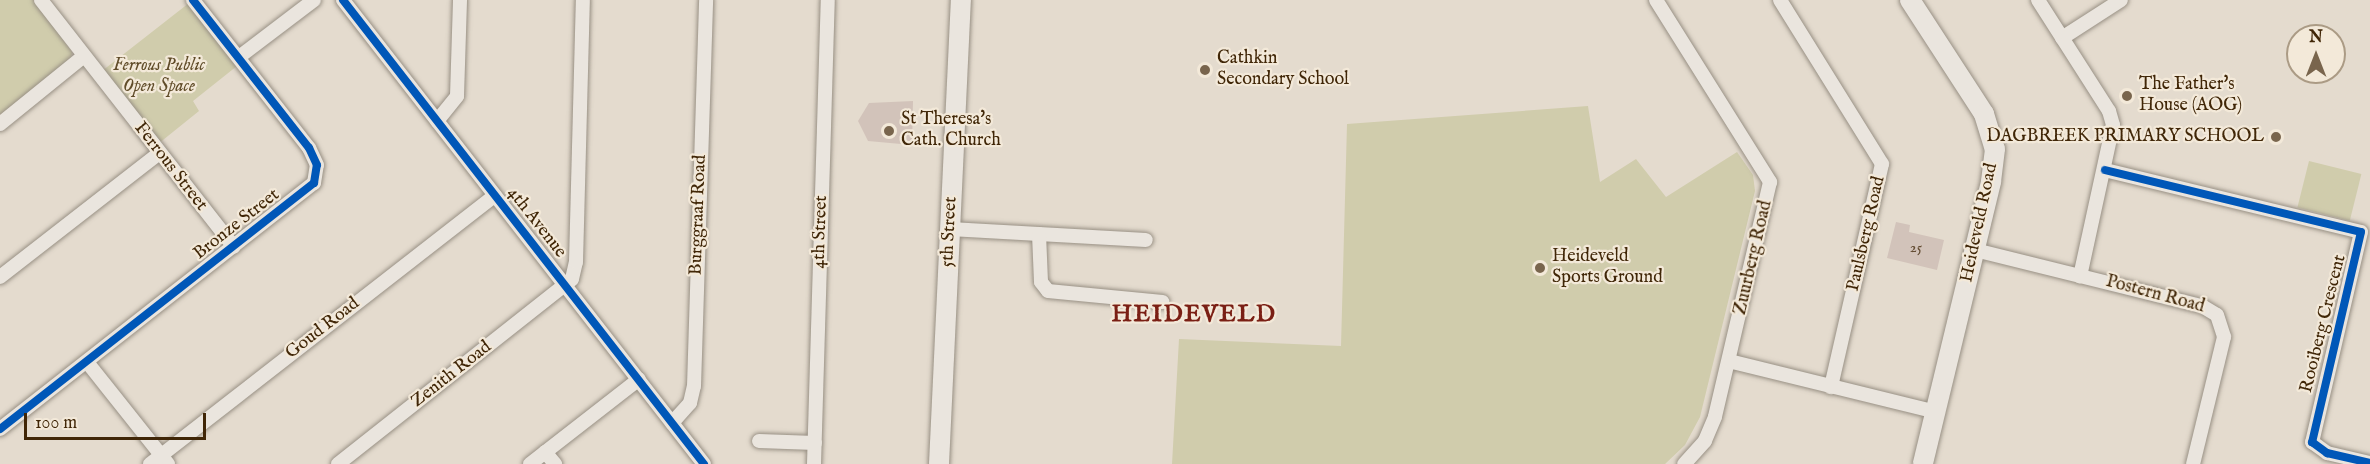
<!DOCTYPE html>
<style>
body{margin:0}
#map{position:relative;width:2370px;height:464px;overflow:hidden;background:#e4dbce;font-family:"IM FELL English",serif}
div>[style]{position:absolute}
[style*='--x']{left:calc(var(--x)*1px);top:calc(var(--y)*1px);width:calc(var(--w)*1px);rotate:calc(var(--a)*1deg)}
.green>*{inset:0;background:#d0ccac;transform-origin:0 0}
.building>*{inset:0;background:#d2c3ba}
.roads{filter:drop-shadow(0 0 2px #989084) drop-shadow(0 0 2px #989084)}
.street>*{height:14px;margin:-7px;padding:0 7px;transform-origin:7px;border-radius:7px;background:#eae5de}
.secondary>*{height:20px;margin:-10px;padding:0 10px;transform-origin:10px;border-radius:10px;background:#eae5de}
.cycleway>*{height:8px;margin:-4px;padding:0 4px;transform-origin:4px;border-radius:4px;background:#0057b8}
.dots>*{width:16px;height:16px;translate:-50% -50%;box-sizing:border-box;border:3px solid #f3e9d9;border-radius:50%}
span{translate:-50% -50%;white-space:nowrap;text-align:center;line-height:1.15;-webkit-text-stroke:4.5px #f3e9d9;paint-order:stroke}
.number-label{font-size:15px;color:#644d34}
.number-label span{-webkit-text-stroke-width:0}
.poi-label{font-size:18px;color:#402607}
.left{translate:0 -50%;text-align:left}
.right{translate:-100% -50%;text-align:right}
.park-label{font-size:18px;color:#604c29;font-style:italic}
.street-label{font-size:18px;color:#402607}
.district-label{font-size:24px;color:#7a1f14;font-weight:700;letter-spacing:1.5px}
.north{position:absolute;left:2286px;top:24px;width:60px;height:60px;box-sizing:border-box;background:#f3e9d9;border:2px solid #ab9b85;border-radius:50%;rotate:0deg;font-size:16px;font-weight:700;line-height:24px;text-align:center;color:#402607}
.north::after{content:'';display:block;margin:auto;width:21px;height:27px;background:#79654d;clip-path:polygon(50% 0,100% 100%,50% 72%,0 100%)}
.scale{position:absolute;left:24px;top:413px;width:182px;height:27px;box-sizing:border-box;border:3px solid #402607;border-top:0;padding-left:8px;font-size:18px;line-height:21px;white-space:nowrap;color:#402607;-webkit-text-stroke:4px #f3e9d9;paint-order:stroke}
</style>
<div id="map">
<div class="green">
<div style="clip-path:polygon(0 0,34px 0,72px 52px,71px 60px,0 118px)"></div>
<div style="clip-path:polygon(189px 3px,237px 66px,193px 101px,199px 111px,158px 144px,102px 71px)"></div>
<div style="clip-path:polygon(1588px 106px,1600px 182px,1636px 159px,1666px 197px,1737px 152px,1753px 175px,1755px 191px,1700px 417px,1685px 445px,1665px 464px,1172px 464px,1179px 339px,1341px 346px,1347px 124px)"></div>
<div style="left:2309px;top:161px;width:54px;height:48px;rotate:14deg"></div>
</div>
<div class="building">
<div style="clip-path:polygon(913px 101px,912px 145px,868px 141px,858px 121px,869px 103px)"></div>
<div style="clip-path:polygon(1896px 222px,1910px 225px,1909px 232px,1944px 240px,1937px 270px,1887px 258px)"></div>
</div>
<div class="roads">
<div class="street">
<div style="--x:41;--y:0;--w:313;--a:52"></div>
<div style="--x:343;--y:0;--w:588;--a:52.12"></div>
<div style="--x:1656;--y:0;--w:215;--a:57.9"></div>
<div style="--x:1770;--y:182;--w:241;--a:103.2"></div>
<div style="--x:1715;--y:417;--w:26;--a:113"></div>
<div style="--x:1705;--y:441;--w:31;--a:132"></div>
<div style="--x:1780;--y:0;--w:193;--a:58.1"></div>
<div style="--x:1882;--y:164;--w:229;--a:102.9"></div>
<div style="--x:2038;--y:0;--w:132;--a:57.4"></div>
<div style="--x:2109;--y:111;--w:15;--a:74"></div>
<div style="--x:2113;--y:125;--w:155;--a:102.3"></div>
<div style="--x:2062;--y:38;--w:70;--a:-32.8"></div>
<div style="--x:239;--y:57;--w:94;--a:-37.2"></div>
<div style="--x:437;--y:121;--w:32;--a:-51"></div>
<div style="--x:457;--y:96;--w:96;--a:-88.2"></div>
<div style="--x:0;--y:124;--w:108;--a:-39"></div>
<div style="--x:2105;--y:170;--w:263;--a:13.6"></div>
<div style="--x:2361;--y:232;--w:216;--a:103.1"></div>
<div style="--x:2312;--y:442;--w:19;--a:36"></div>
<div style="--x:2327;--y:453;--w:44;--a:13.1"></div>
<div style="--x:950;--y:229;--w:196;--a:3.2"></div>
<div style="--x:1039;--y:234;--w:48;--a:87.6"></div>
<div style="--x:1041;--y:282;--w:11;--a:52"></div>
<div style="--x:1048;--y:291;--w:115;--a:5.5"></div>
<div style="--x:1975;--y:250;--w:234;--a:13.9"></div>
<div style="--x:2202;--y:306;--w:17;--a:31"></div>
<div style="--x:2217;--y:315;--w:23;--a:72"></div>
<div style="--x:2224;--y:337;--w:131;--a:103.7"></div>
<div style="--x:0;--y:277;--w:202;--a:-37.9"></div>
<div style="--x:1729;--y:361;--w:213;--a:13.8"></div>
<div style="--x:87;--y:362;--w:130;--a:51.5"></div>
<div style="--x:672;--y:423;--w:27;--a:-48"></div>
<div style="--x:690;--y:403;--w:17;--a:-77"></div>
<div style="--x:694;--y:386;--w:386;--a:-88.2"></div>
<div style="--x:0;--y:429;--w:399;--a:-38.1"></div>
<div style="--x:314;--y:183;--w:18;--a:-81"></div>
<div style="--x:317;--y:165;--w:19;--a:-115"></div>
<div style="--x:309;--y:148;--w:188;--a:-128.1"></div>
<div style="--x:759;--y:441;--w:56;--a:2"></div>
<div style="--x:545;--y:452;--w:16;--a:50"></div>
<div style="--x:150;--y:464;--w:437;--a:-37.9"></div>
<div style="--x:338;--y:464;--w:298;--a:-38.3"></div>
<div style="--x:572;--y:279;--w:17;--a:-77"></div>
<div style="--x:576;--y:262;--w:262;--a:-88.5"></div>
<div style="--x:530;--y:464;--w:138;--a:-37.9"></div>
<div style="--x:814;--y:464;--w:464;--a:-88.3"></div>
</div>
<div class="secondary">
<div style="--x:1910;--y:0;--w:136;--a:57"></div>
<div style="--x:1984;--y:114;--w:37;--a:73"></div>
<div style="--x:1995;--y:149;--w:33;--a:97"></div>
<div style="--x:1991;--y:182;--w:290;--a:103.6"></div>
<div style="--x:939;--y:464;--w:465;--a:-87.3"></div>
</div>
</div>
<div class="cycleway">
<div style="--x:343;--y:0;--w:588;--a:52.12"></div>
<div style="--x:2105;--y:170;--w:263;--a:13.6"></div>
<div style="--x:2361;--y:232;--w:216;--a:103.1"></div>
<div style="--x:2312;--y:442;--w:19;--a:36"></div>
<div style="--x:2327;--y:453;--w:44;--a:13.1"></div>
<div style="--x:0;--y:429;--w:399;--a:-38.1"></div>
<div style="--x:314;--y:183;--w:18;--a:-81"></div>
<div style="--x:317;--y:165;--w:19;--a:-115"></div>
<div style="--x:309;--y:148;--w:188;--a:-128.1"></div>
</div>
<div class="dots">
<div style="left:1205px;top:70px;background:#79654d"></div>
<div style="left:2127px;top:96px;background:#79654d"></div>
<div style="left:889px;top:131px;background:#79654d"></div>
<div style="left:2276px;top:137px;background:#79654d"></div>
<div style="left:1540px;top:268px;background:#79654d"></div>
</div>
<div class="number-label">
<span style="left:1916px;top:248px">25</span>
</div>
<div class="poi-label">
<span class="left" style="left:1217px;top:70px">Cathkin<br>Secondary School</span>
<span class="left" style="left:2139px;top:96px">The Father's<br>House (AOG)</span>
<span class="left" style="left:901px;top:131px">St Theresa's<br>Cath. Church</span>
<span class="right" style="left:2264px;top:137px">DAGBREEK PRIMARY SCHOOL</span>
<span class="left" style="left:1552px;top:268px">Heideveld<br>Sports Ground</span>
</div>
<div class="park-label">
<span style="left:159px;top:77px">Ferrous Public<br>Open Space</span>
</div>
<div class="street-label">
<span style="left:170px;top:167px;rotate:52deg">Ferrous Street</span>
<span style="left:699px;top:215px;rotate:-88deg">Burggraaf Road</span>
<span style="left:536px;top:223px;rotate:52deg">4th Avenue</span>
<span style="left:1980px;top:223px;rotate:-78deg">Heideveld Road</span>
<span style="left:237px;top:225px;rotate:-38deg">Bronze Street</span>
<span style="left:821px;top:232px;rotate:-88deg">4th Street</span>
<span style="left:950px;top:232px;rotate:-87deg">5th Street</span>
<span style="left:1867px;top:234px;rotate:-77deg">Paulsberg Road</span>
<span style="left:1754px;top:258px;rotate:-77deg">Zuurberg Road</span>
<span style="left:2155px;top:295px;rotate:15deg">Postern Road</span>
<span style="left:2324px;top:324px;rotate:-76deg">Rooiberg Crescent</span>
<span style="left:323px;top:329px;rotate:-38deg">Goud Road</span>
<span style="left:452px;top:375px;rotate:-38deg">Zenith Road</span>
</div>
<div class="district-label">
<span style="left:1194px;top:315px">HEIDEVELD</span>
</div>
<div class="north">N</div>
<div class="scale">100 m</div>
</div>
